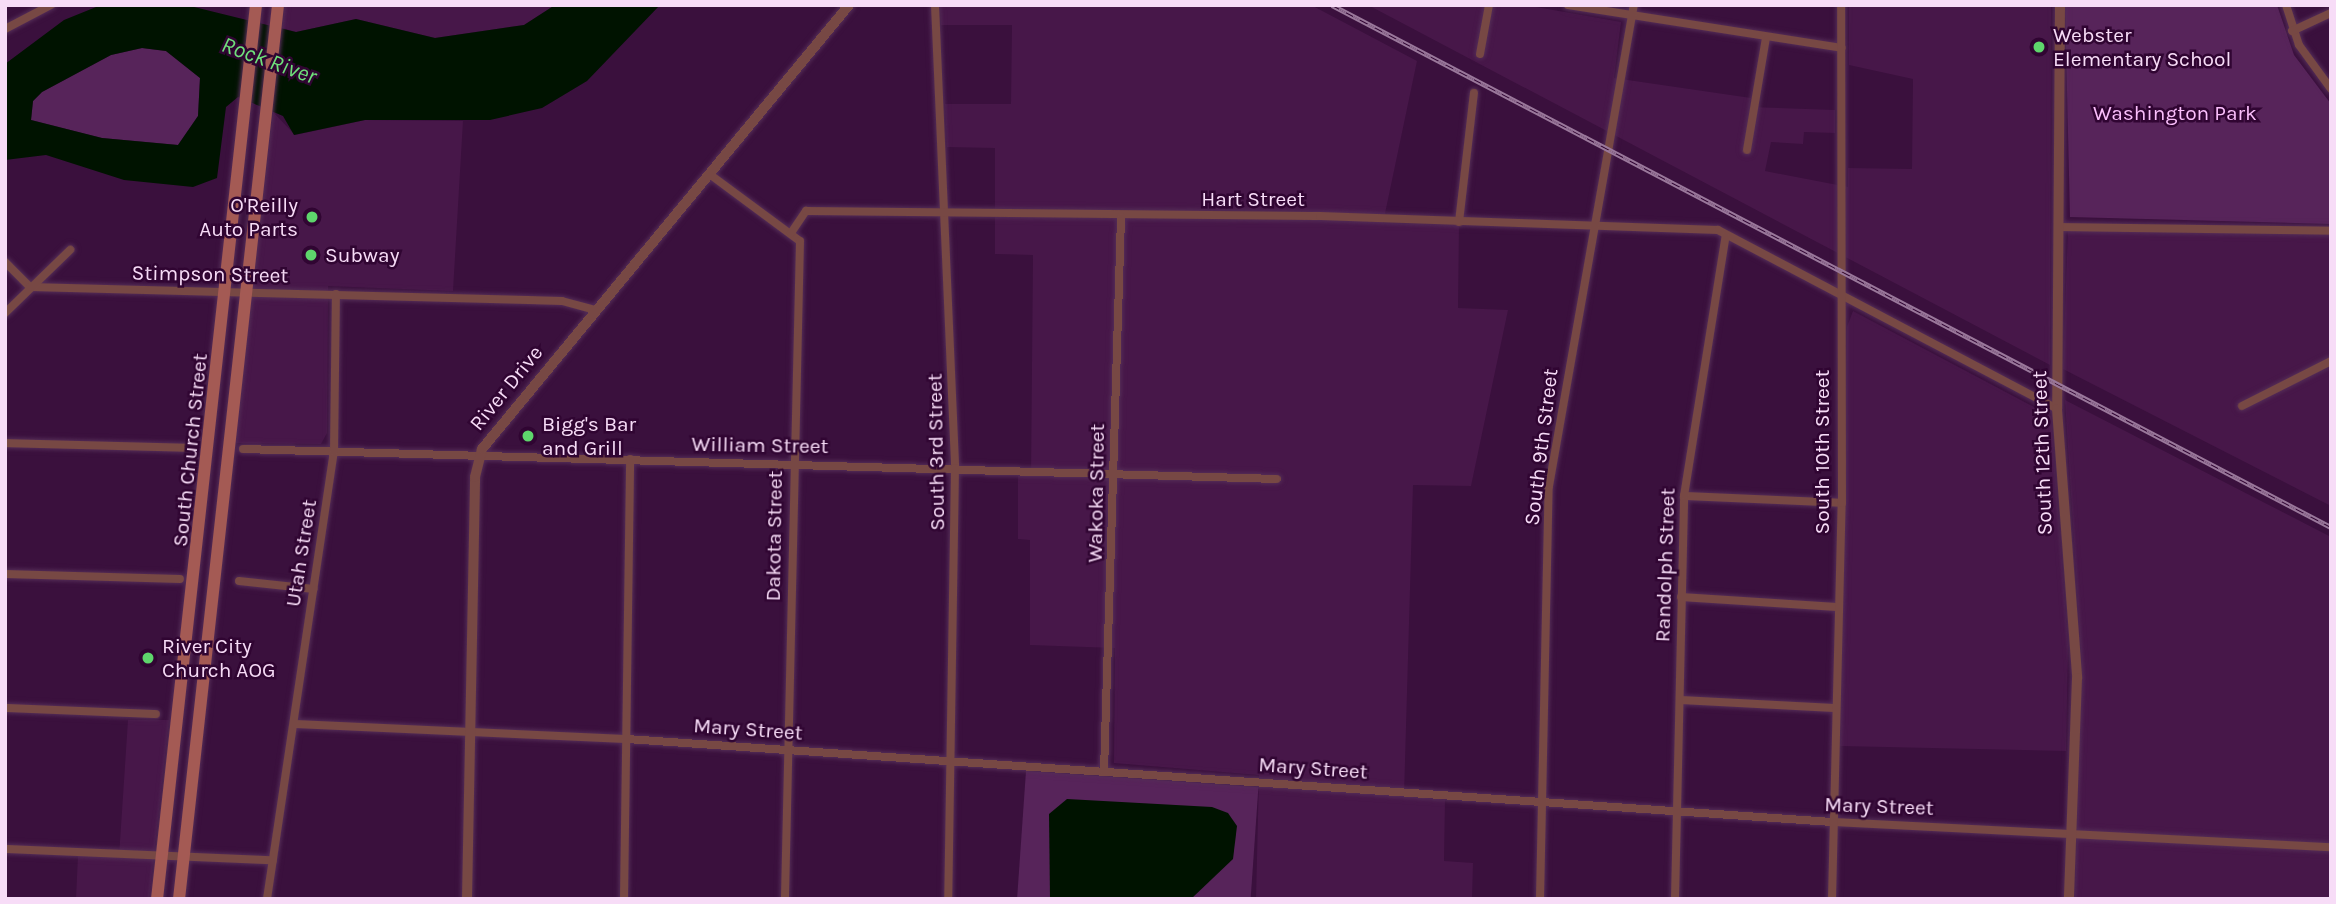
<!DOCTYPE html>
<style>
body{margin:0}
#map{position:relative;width:2336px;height:904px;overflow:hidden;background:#3a103d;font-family:Karla,sans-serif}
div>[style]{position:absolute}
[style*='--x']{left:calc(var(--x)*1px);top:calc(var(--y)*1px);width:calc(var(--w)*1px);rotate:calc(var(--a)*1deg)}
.built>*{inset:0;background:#471749}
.green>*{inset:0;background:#57245a;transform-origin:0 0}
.water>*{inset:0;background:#001300}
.roads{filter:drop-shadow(0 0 2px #542d57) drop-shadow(0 0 2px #542d57)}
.minor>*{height:8px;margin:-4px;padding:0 4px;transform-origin:4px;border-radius:4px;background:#774844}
.tertiary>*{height:10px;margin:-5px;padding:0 5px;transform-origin:5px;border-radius:5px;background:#774844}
.secondary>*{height:12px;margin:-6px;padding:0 6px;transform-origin:6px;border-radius:6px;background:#a45a54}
.rail>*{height:5px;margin-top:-2.5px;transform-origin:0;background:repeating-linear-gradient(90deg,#300532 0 8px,#9a789b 0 16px);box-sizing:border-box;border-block:2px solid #9a789b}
.dots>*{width:19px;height:19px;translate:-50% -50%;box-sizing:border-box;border:4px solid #300532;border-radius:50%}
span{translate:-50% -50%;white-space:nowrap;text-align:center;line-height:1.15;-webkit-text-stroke:5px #300532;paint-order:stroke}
.poi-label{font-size:21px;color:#f7dcf7}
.left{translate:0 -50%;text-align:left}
.right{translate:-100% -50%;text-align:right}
.park-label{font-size:21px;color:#fbbffc}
.street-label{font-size:21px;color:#f7dcf7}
.water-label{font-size:23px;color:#6fe17b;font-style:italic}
.frame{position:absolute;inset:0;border:7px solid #f7dcf7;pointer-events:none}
</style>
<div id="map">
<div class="built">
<div style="clip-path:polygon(285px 5px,555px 5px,524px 25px,435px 38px,356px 19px,296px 32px,282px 28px)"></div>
<div style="clip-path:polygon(940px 5px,1311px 5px,1417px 61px,1383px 223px,1459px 225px,1458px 308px,1508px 310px,1471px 486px,1413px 485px,1404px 796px,1445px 800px,1444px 861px,1473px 863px,1472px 899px,1256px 899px,1259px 775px,1114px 763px,1115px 648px,1030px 645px,1030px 540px,1018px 539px,1018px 476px,1031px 476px,1033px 255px,995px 254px,995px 148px,947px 147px,945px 104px,1011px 104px,1012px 25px,941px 25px)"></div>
<div style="clip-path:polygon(1368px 5px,1525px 5px,1621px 22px,1614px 78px,1751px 98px,1750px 107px,1835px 110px,1835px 133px,1804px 132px,1803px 144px,1771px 142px,1765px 171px,1848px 187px,1848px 168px,1912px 169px,1913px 79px,1849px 65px,1849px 5px,2051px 6px,2050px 365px)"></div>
<div style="clip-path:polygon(273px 112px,295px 135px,365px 120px,463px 121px,453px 291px,328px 286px,327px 433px,321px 444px,234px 443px)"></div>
<div style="clip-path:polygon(2068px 230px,2331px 235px,2331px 506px,2063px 369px)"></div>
<div style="clip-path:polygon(1853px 311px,2051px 416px,2068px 645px,2066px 751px,1840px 746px,1847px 327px)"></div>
<div style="clip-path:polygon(2065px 400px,2331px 537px,2331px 899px,2075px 899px,2082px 667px)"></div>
<div style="clip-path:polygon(128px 720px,169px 720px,149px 899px,76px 899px,78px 855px,119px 857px)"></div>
</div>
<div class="green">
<div style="clip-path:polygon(2065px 5px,2277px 5px,2294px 55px,2331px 104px,2331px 224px,2070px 217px)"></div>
<div style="clip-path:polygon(142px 48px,166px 51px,200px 78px,198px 116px,178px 145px,102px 138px,31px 120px,33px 101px,42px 92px,111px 55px)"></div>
<div style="left:1026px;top:771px;width:233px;height:128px;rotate:4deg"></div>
</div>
<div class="water">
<div style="clip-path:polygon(evenodd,101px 5px,186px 5px,296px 32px,356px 19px,435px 38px,524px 25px,555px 5px,660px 5px,587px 81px,542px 108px,490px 120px,365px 120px,294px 135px,283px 116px,238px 97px,226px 107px,217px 178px,193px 187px,124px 180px,46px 155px,5px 160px,5px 64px,64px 20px,101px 5px,142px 48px,166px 51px,200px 78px,198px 116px,178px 145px,102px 138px,31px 120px,33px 101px,42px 92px,111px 55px,142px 48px)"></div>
<div style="clip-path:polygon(1067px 799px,1212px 807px,1228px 813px,1237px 826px,1233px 859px,1191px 899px,1050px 899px,1049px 814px)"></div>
</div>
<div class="roads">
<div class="minor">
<div style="--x:935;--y:5;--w:463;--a:87.5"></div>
<div style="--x:955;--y:468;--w:431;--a:90.9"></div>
<div style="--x:1568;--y:5;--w:277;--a:8.9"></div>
<div style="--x:2286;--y:5;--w:42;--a:72"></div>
<div style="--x:2299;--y:45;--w:54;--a:54"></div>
<div style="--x:5;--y:29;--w:52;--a:-27.6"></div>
<div style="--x:2292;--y:31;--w:43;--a:-24.8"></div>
<div style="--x:1480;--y:54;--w:50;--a:-79.6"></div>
<div style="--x:1747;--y:150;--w:114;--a:-80.4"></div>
<div style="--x:712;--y:176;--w:109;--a:36.5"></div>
<div style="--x:800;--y:241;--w:658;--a:91.31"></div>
<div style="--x:1459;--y:222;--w:130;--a:-83.4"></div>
<div style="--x:2061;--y:227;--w:270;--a:0.8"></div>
<div style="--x:791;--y:233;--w:27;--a:-56"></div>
<div style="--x:806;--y:211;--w:514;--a:0.56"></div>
<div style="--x:1320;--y:216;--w:398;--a:2"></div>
<div style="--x:1718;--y:230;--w:383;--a:27.8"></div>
<div style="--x:5;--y:262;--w:35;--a:45"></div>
<div style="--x:30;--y:287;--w:532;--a:1.51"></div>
<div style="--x:562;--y:301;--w:35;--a:15"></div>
<div style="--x:5;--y:313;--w:91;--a:-44.1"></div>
<div style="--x:2242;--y:406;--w:100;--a:-26.8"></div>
<div style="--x:5;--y:443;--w:187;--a:1.5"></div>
<div style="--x:243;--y:449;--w:1034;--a:1.66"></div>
<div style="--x:1684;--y:496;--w:158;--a:2.5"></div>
<div style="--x:5;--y:574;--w:175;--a:1.6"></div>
<div style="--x:239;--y:581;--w:75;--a:6.1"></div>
<div style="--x:1681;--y:597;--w:156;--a:3.7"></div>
<div style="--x:1680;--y:700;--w:155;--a:3"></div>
<div style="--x:5;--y:708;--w:151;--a:2.3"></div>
<div style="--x:294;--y:724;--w:333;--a:2.6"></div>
<div style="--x:627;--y:739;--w:1209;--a:3.94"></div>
<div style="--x:1833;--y:822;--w:499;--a:2.9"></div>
<div style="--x:1104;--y:771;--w:554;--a:-88.24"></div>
<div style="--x:5;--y:849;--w:268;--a:2.4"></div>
<div style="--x:267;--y:899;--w:452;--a:-81.5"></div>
<div style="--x:334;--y:452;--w:158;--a:-89.3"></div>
<div style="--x:624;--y:899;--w:440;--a:-89.2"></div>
<div style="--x:1540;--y:899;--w:413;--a:-88.8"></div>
<div style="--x:1549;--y:486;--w:488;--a:-80"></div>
<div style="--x:1675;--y:899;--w:403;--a:-88.7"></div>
<div style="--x:1684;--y:496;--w:264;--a:-80.9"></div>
<div style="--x:1832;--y:899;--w:396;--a:-88.6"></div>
<div style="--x:1842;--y:503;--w:498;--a:-90.1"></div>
</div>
<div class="tertiary">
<div style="--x:2060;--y:5;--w:404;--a:90.4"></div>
<div style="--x:2057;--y:409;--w:270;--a:85.7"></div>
<div style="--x:2077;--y:678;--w:221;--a:92.1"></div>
<div style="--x:467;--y:899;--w:422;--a:-88.9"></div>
<div style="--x:475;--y:477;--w:29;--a:-76"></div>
<div style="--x:482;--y:449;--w:576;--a:-50.42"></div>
</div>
<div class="secondary">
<div style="--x:157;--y:899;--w:899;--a:-83.68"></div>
<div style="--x:179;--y:899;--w:899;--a:-83.68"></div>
</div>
</div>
<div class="rail">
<div style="--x:1332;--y:5;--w:1127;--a:27.59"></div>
</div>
<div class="dots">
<div style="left:2039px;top:47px;background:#5ed56c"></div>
<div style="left:312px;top:217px;background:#5ed56c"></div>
<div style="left:311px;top:255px;background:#5ed56c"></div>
<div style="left:528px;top:436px;background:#5ed56c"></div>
<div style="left:148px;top:658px;background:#5ed56c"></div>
</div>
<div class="poi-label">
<span class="left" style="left:2053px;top:47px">Webster<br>Elementary School</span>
<span class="right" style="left:298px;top:217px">O'Reilly<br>Auto Parts</span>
<span class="left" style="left:325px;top:255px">Subway</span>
<span class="left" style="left:542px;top:436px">Bigg's Bar<br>and Grill</span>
<span class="left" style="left:162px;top:658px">River City<br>Church AOG</span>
</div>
<div class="park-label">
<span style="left:2175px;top:113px">Washington Park</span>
</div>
<div class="street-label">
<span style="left:1253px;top:199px">Hart Street</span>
<span style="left:210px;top:274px;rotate:1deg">Stimpson Street</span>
<span style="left:506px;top:388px;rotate:-51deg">River Drive</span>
<span style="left:760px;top:445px;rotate:1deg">William Street</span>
<span style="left:1541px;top:447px;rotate:-83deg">South 9th Street</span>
<span style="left:190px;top:450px;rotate:-84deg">South Church Street</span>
<span style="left:936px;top:452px;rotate:-91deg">South 3rd Street</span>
<span style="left:1822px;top:452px;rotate:-90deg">South 10th Street</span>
<span style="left:2042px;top:453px;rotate:-92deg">South 12th Street</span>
<span style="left:1096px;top:493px;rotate:-89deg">Wakoka Street</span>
<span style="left:774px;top:536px;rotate:-89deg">Dakota Street</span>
<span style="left:301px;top:553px;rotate:-81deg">Utah Street</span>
<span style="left:1665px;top:565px;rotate:-88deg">Randolph Street</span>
<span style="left:748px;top:729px;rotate:4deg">Mary Street</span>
<span style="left:1313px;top:768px;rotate:4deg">Mary Street</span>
<span style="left:1879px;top:806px;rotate:2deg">Mary Street</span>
</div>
<div class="water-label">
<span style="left:269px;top:61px;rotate:20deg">Rock River</span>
</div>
<div class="frame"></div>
</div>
